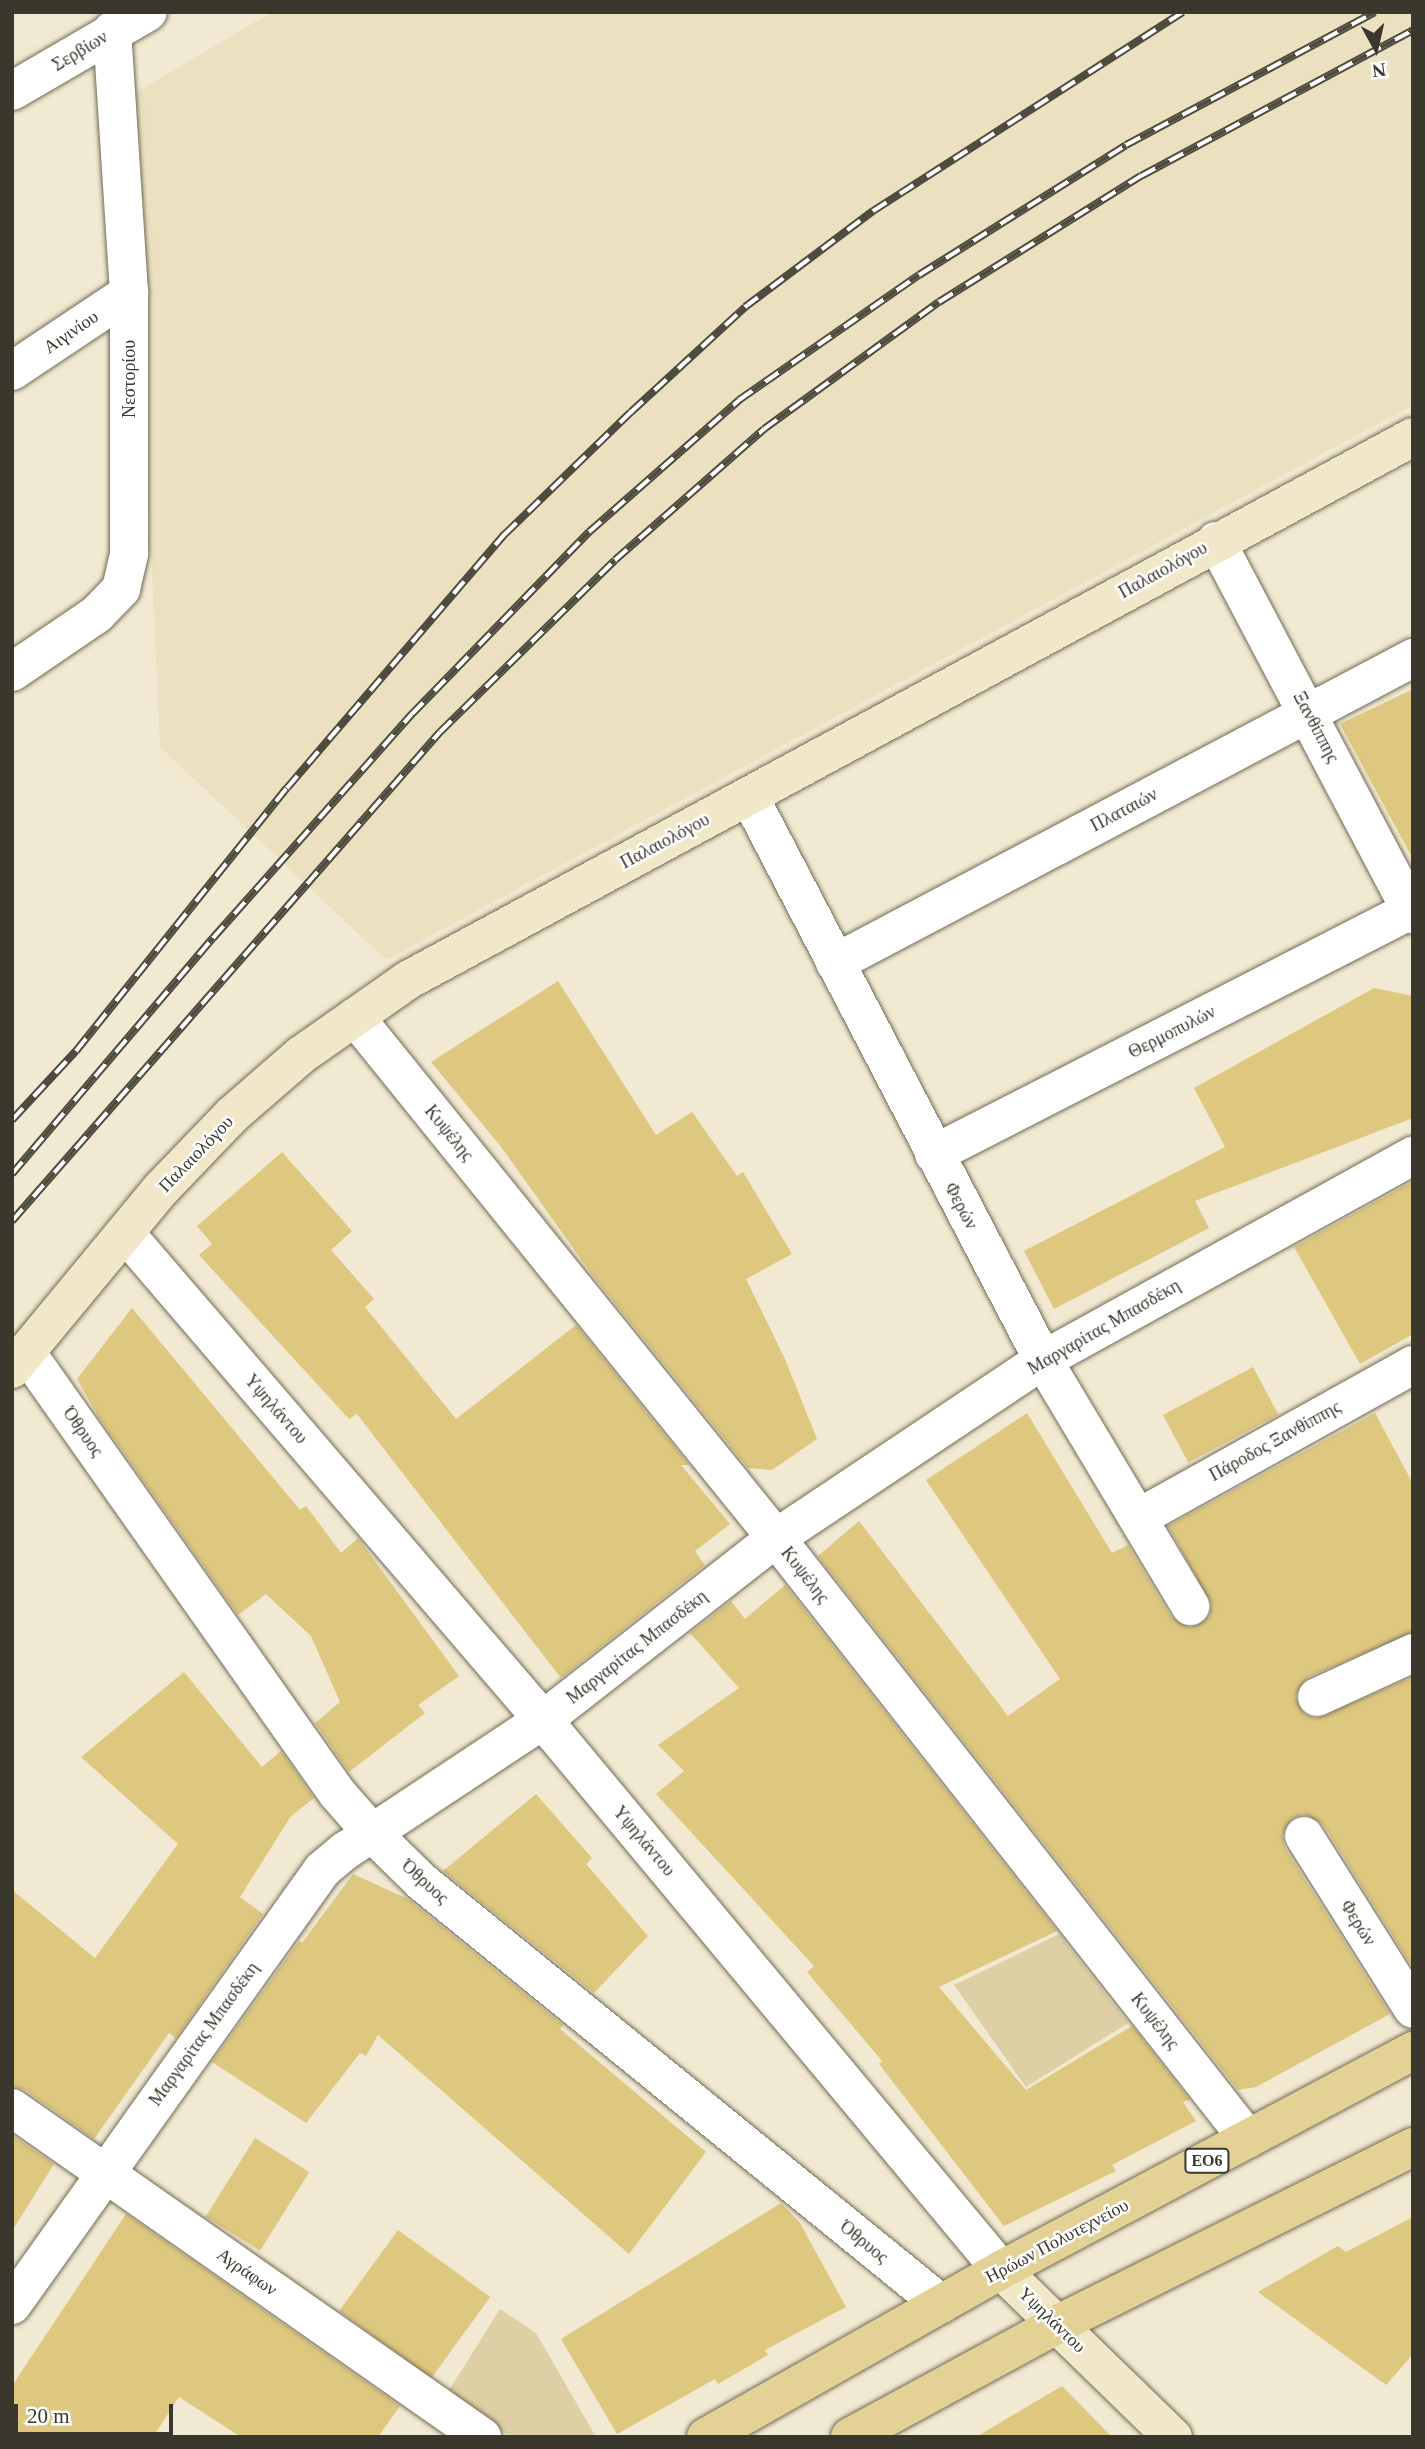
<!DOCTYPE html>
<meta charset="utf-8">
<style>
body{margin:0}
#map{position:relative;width:1425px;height:2449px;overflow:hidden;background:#f1e9d1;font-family:Georgia,serif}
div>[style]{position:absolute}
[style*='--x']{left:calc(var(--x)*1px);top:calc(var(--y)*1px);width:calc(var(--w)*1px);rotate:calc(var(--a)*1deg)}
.built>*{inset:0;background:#ebe1c1}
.green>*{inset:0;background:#ded0a4}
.building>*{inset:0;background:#dec77f;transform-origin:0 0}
.roads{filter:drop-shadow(0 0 2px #716b55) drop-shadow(0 0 2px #716b55)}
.street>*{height:38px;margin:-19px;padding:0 19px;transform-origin:19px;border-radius:19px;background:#fff}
.secondary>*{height:38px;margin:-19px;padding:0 19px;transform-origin:19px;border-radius:19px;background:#f1e8ca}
.primary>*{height:38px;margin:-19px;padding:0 19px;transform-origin:19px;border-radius:19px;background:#e3d195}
.rail>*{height:8px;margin-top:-4px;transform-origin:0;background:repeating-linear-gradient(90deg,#fff 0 16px,#4e4b3f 0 32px);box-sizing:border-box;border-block:2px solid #4e4b3f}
span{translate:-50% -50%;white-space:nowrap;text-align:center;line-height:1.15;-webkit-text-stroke:5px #fff;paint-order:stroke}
.shield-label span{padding:2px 5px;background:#fff;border:2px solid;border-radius:5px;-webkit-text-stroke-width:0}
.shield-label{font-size:16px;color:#3a372d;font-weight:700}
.street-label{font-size:18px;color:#3a372d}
.frame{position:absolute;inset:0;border:14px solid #3a372d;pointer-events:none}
.north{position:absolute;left:1341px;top:14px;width:70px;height:70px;-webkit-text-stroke:5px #fff;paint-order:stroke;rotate:172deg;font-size:19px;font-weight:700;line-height:28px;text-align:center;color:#3a372d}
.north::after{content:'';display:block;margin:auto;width:24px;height:32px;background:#3a372d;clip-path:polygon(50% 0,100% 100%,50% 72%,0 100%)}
.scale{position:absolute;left:14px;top:2404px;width:159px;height:32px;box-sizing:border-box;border:4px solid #3a372d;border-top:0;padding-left:9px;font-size:21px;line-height:24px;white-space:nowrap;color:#3a372d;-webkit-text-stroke:5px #fff;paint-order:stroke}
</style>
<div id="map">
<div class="built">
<div style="clip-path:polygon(272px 12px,1413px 12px,1413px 405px,386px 960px,160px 747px,130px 96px)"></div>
</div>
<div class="green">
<div style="clip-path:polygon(1059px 1934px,1128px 2023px,1026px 2087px,954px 1985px)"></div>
<div style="clip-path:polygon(500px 2309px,536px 2333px,596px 2437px,510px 2437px,448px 2392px)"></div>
</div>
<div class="building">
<div style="clip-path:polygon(1413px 689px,1413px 859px,1340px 724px)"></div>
<div style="clip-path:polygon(558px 981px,656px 1135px,692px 1112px,737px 1176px,743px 1172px,792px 1254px,746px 1279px,785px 1359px,817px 1439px,772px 1470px,748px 1468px,593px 1276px,502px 1148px,431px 1062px)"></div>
<div style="clip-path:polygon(1374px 988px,1413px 996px,1413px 1118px,1195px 1201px,1209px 1228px,1054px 1309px,1024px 1251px,1225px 1147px,1194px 1088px)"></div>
<div style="clip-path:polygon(282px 1152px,352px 1231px,331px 1250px,374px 1299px,365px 1307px,456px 1419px,576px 1325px,689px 1465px,681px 1465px,730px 1524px,695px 1551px,705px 1565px,561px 1678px,357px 1414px,349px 1419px,199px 1255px,212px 1244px,197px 1226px)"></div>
<div style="clip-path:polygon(1413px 1181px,1413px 1334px,1360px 1364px,1294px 1247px)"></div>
<div style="clip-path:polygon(132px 1308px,300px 1510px,306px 1506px,341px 1553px,358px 1538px,459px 1676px,418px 1705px,425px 1713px,349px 1772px,315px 1723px,340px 1702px,311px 1636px,266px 1594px,238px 1615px,98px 1416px,77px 1379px)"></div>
<div style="left:1253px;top:1367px;width:54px;height:102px;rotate:62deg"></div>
<div style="clip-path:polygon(1027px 1413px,1112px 1553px,1128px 1545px,1171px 1617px,1190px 1628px,1209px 1617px,1212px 1605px,1168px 1526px,1375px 1413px,1413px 1484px,1413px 1632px,1308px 1677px,1295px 1696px,1304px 1714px,1316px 1719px,1413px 1677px,1413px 1968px,1323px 1824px,1304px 1814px,1292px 1818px,1282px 1836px,1285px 1848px,1390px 2014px,1256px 2087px,1238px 2090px,818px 1556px,859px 1521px,1008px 1716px,1060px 1679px,926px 1480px)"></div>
<div style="clip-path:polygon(785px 1585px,1057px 1931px,939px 1987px,1026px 2090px,1132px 2026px,1190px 2100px,1183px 2102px,1196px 2121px,1112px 2165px,1116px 2171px,1004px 2226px,879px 2064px,882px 2061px,807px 1972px,814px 1966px,656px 1794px,684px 1771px,658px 1745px,739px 1688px,690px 1633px,731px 1601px,745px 1619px)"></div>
<div style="clip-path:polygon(184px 1672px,262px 1767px,281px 1751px,314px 1798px,291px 1816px,240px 1897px,263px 1914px,176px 2038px,169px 2033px,94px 2139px,25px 2090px,12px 2086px,12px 1890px,95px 1958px,178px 1844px,81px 1757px)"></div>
<div style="clip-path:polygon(536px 1794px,592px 1858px,586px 1864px,648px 1936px,594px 1993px,443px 1871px)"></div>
<div style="clip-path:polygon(353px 1874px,408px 1899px,563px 2025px,560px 2029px,706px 2152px,629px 2254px,378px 2035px,366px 2056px,360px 2053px,306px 2123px,212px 2062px,299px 1941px,302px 1943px)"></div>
<div style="clip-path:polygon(12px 2135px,54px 2164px,12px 2231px)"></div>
<div style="left:255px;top:2138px;width:64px;height:93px;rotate:32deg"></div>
<div style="clip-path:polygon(781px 2203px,800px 2223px,846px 2307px,765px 2350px,768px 2355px,718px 2384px,715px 2379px,617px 2434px,561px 2339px)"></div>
<div style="clip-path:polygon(126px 2214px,400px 2406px,378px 2437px,241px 2437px,179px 2397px,153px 2437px,12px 2437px,12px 2386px)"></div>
<div style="clip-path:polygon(1413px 2217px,1413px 2354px,1386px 2385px,1258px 2292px,1338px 2246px,1346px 2252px)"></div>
<div style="left:398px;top:2230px;width:114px;height:100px;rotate:36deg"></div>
<div style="clip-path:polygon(1062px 2386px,1112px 2437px,976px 2437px)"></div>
</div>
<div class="roads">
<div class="street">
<div style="--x:12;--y:91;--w:157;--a:-30.2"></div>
<div style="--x:12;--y:371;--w:141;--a:-33.7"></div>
<div style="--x:1216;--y:541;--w:422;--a:62.2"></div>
<div style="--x:12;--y:672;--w:103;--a:-34.3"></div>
<div style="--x:97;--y:614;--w:35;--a:-46"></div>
<div style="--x:121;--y:589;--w:37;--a:-77"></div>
<div style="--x:129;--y:553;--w:260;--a:-90"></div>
<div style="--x:129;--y:293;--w:263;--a:-93.7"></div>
<div style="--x:749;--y:796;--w:636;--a:62.47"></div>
<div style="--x:1043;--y:1360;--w:287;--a:59.1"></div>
<div style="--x:835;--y:963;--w:654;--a:-27.82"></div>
<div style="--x:355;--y:1017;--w:670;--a:51.06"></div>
<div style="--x:776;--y:1538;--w:764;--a:51.86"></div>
<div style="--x:934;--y:1154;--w:536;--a:-27.09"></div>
<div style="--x:126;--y:1234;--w:640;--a:49.37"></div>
<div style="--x:543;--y:1720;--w:716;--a:50.21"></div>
<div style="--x:26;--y:1352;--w:540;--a:54.81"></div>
<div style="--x:337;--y:1793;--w:53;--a:48.8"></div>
<div style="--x:372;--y:1833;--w:70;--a:44.4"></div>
<div style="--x:422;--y:1882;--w:669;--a:39.11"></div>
<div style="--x:1138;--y:1518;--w:315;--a:-29.1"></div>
<div style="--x:1317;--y:1697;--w:106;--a:-24.6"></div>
<div style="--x:1304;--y:1836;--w:204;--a:57.8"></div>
<div style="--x:12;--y:2108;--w:574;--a:34.99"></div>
<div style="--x:12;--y:2305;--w:534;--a:-54.52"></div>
<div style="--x:322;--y:1870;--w:30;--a:-40"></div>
<div style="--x:345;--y:1851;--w:237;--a:-33.5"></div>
<div style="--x:543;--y:1720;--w:296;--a:-38"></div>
<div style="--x:776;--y:1538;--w:321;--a:-33.7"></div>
<div style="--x:1043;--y:1360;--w:423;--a:-28.9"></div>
</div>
<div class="secondary">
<div style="--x:12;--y:1369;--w:235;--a:-50.4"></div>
<div style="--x:162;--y:1188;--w:101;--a:-46.2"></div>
<div style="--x:232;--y:1115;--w:91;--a:-41"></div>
<div style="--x:301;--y:1055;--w:131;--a:-35"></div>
<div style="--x:408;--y:980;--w:1142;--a:-28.38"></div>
<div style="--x:1001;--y:2270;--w:240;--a:44.2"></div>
</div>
<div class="primary">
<div style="--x:706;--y:2437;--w:339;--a:-29.5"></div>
<div style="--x:1001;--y:2270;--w:467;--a:-28"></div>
<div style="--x:850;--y:2437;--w:234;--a:-28.5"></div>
<div style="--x:1056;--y:2325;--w:399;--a:-26.5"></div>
</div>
</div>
<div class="rail">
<div style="--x:12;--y:1120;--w:94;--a:-47.2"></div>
<div style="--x:76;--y:1051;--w:337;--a:-51.3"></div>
<div style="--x:287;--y:788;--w:335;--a:-49.4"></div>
<div style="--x:505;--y:534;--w:175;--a:-44.1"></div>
<div style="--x:631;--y:412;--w:155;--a:-42.6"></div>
<div style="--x:745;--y:307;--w:160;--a:-36.9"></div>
<div style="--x:873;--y:211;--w:368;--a:-32.7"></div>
<div style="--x:12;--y:1174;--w:310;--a:-49.6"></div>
<div style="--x:213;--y:938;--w:300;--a:-48.4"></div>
<div style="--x:412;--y:714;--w:254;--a:-45.8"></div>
<div style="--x:589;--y:532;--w:200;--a:-41.3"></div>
<div style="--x:739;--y:400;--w:219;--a:-34.8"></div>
<div style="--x:919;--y:275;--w:244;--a:-32.1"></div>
<div style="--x:1126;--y:145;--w:282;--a:-28.1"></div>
<div style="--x:12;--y:1221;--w:650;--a:-48.81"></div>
<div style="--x:440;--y:732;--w:245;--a:-44.5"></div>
<div style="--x:615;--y:560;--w:198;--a:-41.3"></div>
<div style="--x:764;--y:429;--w:216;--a:-36"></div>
<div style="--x:939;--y:302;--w:238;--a:-32"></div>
<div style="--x:1141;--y:176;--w:309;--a:-28.2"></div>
</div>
<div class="shield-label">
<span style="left:1207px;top:2161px">ΕΟ6</span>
</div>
<div class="street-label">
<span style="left:80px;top:51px;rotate:-31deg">Σερβίων</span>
<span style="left:71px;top:332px;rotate:-34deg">Αιγινίου</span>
<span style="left:129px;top:379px;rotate:-90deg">Νεστορίου</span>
<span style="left:1163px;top:570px;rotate:-29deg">Παλαιολόγου</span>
<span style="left:1316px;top:727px;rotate:62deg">Ξανθίππης</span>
<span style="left:1124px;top:810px;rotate:-28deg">Πλαταιών</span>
<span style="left:665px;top:841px;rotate:-28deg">Παλαιολόγου</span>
<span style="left:1172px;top:1032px;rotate:-27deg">Θερμοπυλών</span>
<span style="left:449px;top:1133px;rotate:51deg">Κυψέλης</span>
<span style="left:196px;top:1154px;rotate:-46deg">Παλαιολόγου</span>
<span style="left:961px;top:1206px;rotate:62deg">Φερών</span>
<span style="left:1104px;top:1327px;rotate:-30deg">Μαργαρίτας Μπασδέκη</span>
<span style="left:276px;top:1409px;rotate:49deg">Υψηλάντου</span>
<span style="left:83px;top:1432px;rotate:55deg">Όθρυος</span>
<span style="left:1275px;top:1441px;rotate:-29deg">Πάροδος Ξανθίππης</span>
<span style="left:805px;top:1575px;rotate:52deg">Κυψέλης</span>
<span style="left:637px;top:1647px;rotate:-38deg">Μαργαρίτας Μπασδέκη</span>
<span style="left:644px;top:1841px;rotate:50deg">Υψηλάντου</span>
<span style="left:425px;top:1882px;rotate:42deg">Όθρυος</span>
<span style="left:1358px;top:1923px;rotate:58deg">Φερών</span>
<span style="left:1155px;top:2021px;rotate:52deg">Κυψέλης</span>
<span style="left:204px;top:2034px;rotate:-54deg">Μαργαρίτας Μπασδέκη</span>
<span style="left:1057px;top:2241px;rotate:-28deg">Ηρώων Πολυτεχνείου</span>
<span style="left:864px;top:2242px;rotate:39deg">Όθρυος</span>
<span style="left:247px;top:2272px;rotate:35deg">Αγράφων</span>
<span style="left:1052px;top:2320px;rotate:44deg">Υψηλάντου</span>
</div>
<div class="frame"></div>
<div class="north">N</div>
<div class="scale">20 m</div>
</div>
